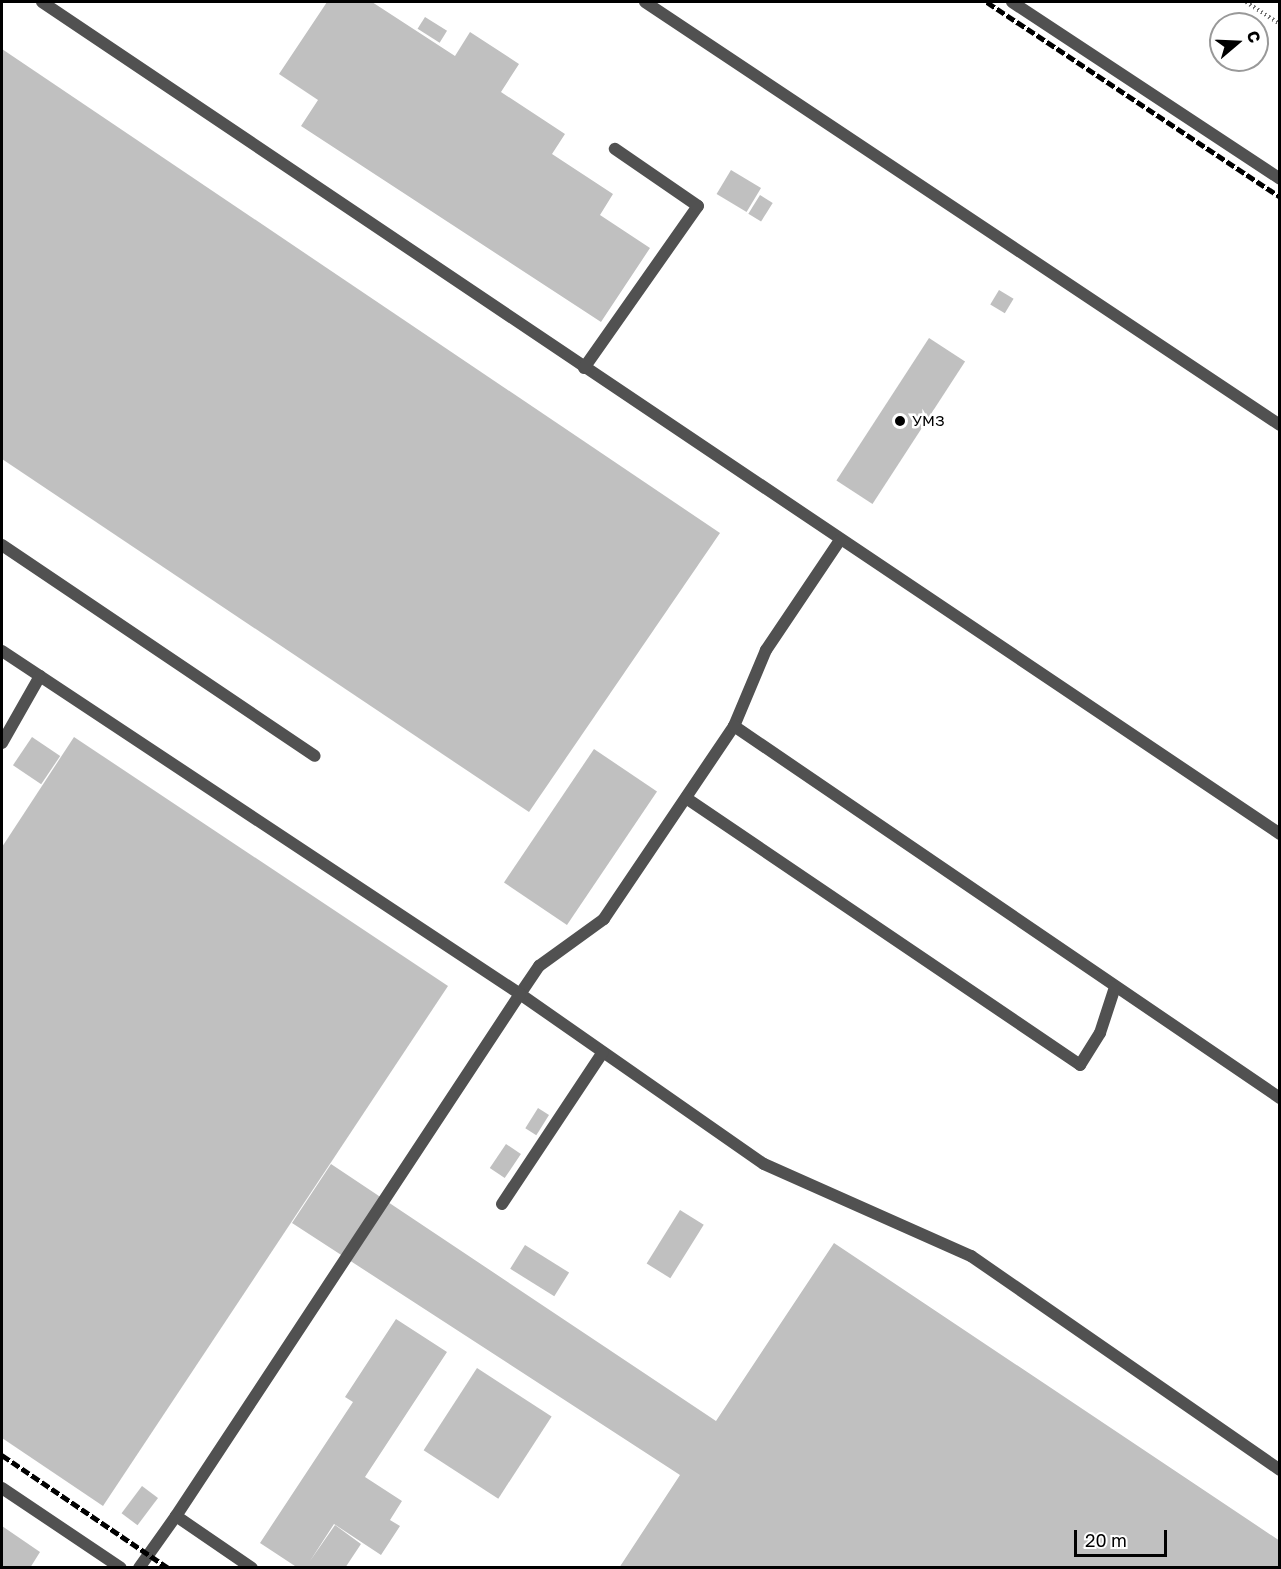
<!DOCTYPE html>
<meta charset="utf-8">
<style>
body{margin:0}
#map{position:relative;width:1281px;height:1569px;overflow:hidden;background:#fff;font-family:"Golos Text",sans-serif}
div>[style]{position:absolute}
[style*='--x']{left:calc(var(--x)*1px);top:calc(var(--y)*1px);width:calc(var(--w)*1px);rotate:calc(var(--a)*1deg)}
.building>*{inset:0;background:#c0c0c0;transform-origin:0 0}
.path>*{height:4px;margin-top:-2px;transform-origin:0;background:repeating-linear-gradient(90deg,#737373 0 1.5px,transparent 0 4.5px)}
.lane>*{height:12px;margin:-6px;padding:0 6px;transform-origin:6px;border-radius:6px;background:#515151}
.rail>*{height:4.5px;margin-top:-2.25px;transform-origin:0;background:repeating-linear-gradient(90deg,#000 0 9px,transparent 0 12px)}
.dots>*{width:16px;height:16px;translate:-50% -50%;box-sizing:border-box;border:3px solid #fff;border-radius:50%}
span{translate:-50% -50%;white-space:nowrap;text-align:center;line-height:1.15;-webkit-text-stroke:5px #fff;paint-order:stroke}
.poi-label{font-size:15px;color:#000}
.left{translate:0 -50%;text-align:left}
.frame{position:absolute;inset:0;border:3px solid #000;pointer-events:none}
.north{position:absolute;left:1209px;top:12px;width:60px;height:60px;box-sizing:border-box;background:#fff;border:2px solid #999;border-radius:50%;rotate:71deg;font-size:16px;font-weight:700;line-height:24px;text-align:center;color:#000}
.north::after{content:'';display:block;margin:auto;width:21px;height:27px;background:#000;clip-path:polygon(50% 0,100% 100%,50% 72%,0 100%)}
.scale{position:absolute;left:1074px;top:1530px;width:93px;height:27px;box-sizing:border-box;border:3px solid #000;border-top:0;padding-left:8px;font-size:18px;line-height:21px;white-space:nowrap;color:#000;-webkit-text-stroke:4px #fff;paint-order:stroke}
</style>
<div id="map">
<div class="building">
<div style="clip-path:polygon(327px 2px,372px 2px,455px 56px,470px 32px,519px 64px,501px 92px,565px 134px,552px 154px,613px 194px,600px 215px,650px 248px,601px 322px,301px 126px,318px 100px,279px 74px)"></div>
<div style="left:425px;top:17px;width:26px;height:14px;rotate:32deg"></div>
<div style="clip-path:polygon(2px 49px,720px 533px,529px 812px,2px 459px)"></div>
<div style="left:731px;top:170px;width:35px;height:28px;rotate:31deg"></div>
<div style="left:760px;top:195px;width:15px;height:22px;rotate:32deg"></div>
<div style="left:999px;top:290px;width:17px;height:17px;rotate:31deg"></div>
<div style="left:929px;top:338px;width:43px;height:170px;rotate:33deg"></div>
<div style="left:32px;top:737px;width:34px;height:34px;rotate:34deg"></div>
<div style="clip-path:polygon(74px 737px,448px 986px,103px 1506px,2px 1438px,2px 847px)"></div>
<div style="left:594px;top:749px;width:76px;height:161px;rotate:34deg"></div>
<div style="left:538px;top:1108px;width:13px;height:24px;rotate:32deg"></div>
<div style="left:506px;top:1144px;width:18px;height:29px;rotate:34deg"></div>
<div style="clip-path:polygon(331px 1164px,716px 1421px,834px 1243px,1280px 1541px,1280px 1568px,619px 1568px,680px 1475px,292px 1223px)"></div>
<div style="left:680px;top:1210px;width:28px;height:63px;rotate:32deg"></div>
<div style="left:525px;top:1245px;width:52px;height:28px;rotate:32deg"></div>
<div style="clip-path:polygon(396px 1319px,447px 1352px,365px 1477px,402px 1501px,390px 1520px,400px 1526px,381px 1555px,334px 1524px,310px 1561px,335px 1525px,361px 1544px,345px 1568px,298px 1568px,260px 1543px,353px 1402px,345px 1397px)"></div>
<div style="left:477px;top:1368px;width:89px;height:98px;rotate:33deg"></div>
<div style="left:142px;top:1486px;width:20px;height:34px;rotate:37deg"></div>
<div style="clip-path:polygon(2px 1526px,40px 1552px,30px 1568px,2px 1568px)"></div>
</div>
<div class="path">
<div style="--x:1246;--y:2;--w:40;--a:32.9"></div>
</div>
<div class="lane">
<div style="--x:42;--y:2;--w:1492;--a:33.9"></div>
<div style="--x:645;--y:2;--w:763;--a:33.67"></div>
<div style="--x:1012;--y:2;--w:321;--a:33.4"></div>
<div style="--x:584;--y:368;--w:198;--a:-54.9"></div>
<div style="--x:698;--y:206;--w:101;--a:-145.5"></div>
<div style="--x:840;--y:540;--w:133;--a:123.9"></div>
<div style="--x:766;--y:650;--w:82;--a:112.8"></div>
<div style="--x:734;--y:726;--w:233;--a:124"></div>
<div style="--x:604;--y:919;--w:80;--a:144.1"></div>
<div style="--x:539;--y:966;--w:34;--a:124"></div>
<div style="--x:520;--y:994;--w:297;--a:34.9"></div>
<div style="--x:764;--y:1164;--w:227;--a:24"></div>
<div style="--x:971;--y:1256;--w:376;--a:34.7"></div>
<div style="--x:2;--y:545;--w:377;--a:34"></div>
<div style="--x:2;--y:651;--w:621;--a:33.51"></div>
<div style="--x:520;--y:994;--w:625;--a:123.39"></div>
<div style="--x:176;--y:1516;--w:92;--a:34.4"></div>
<div style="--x:734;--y:726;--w:661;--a:34.27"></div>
<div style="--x:2;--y:743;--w:77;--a:-60.4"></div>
<div style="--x:686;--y:798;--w:476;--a:34.1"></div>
<div style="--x:1080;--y:1065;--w:38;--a:-58"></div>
<div style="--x:1100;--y:1033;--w:48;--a:-71.9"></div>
<div style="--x:502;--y:1204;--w:182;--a:-56.4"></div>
<div style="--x:2;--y:1488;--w:143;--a:33.9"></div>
<div style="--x:139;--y:1568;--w:64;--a:-54.6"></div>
</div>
<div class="rail">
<div style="--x:987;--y:2;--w:352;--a:33.6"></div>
<div style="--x:2;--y:1455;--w:201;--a:34.2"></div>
</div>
<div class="dots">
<div style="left:900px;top:421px;background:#000"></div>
</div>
<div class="poi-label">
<span class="left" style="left:912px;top:421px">УМЗ</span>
</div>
<div class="frame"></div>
<div class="north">С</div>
<div class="scale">20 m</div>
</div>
